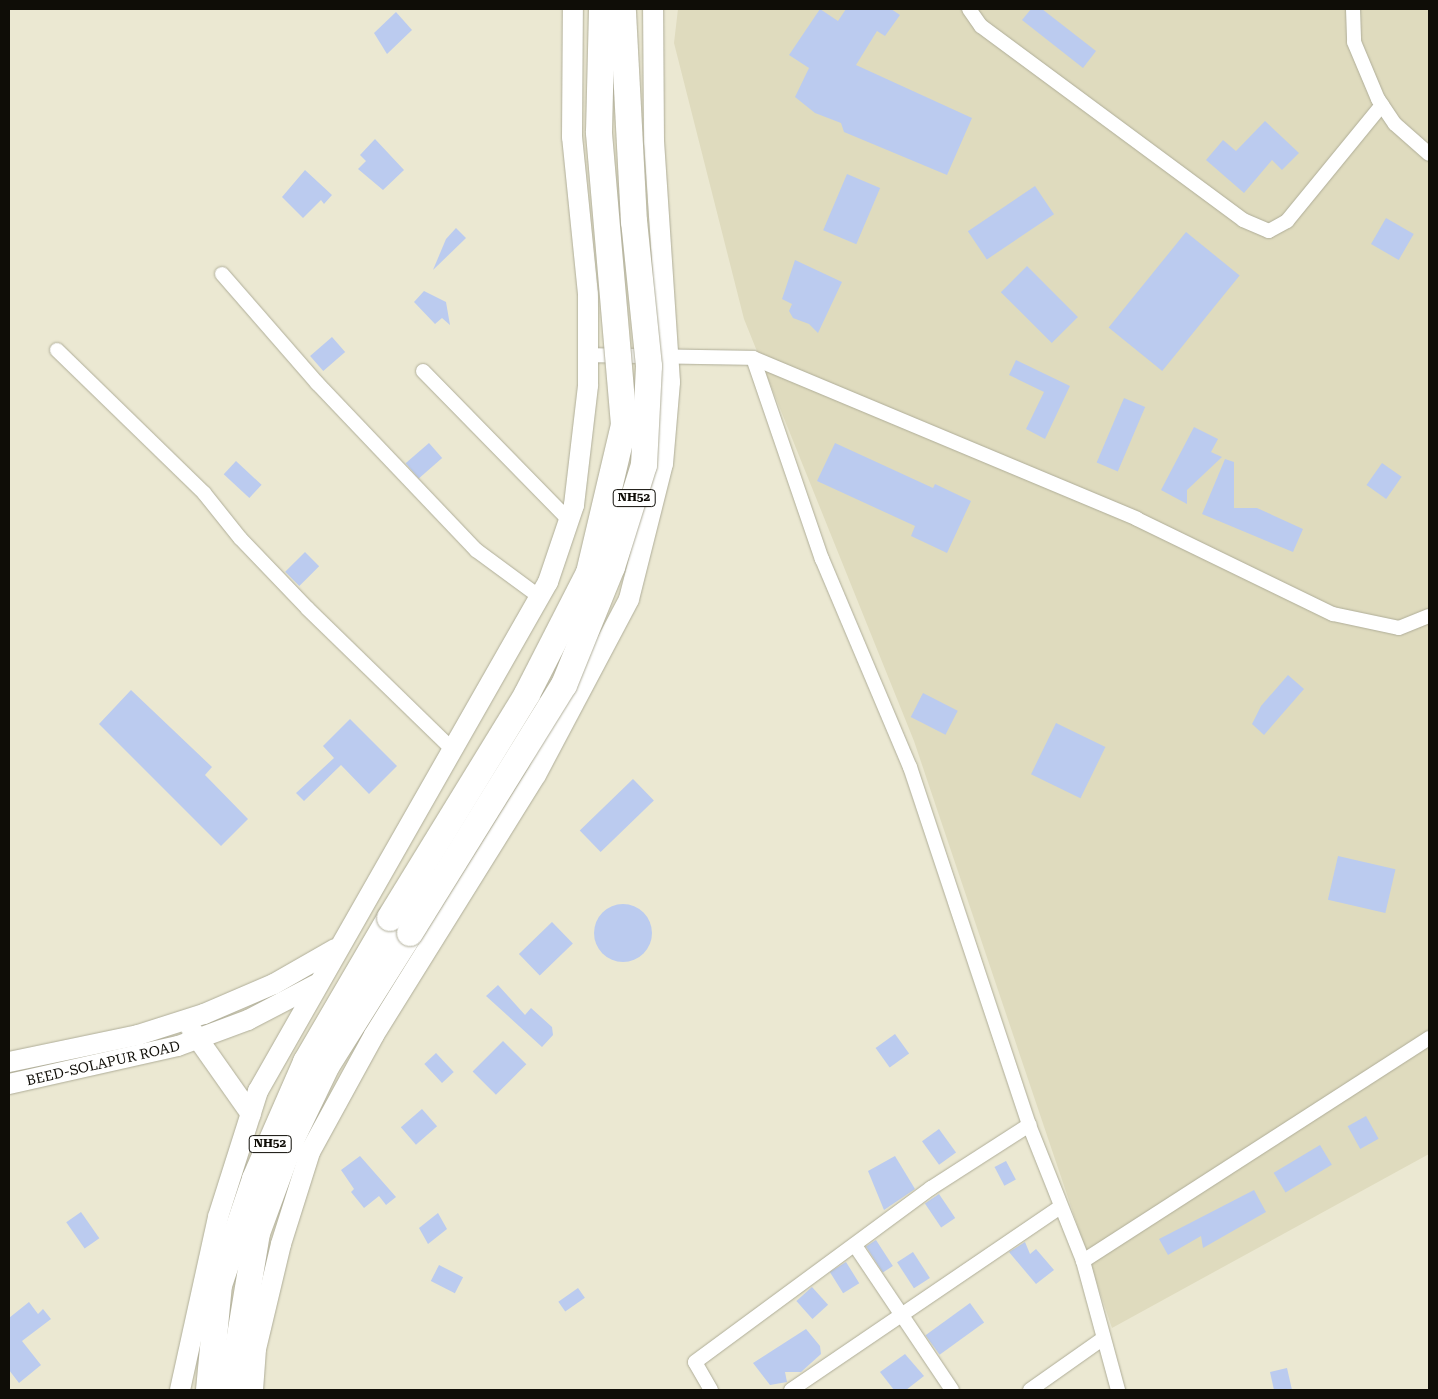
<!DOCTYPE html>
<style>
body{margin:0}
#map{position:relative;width:1438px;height:1399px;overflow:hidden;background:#ebe8d2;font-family:"Roboto Serif",serif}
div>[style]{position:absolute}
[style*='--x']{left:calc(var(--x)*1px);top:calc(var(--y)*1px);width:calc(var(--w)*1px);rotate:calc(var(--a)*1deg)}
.built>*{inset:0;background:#dfdbbe}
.building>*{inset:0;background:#bbcbef;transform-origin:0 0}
.round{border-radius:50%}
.roads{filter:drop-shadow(0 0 1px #afad98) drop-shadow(0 0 1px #afad98)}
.street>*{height:14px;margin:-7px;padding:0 7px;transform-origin:7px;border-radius:7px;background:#fff}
.secondary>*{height:20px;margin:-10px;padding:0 10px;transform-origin:10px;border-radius:10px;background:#fff}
.highway>*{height:26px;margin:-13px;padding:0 13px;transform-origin:13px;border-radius:13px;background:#fff}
.bridges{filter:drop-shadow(0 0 1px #afad98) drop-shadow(0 0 1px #afad98)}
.highway-bridge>*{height:26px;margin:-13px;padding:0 13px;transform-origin:13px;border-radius:13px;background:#fff}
span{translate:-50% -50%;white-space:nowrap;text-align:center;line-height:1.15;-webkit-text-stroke:4.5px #fff;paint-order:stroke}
.shield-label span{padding:1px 4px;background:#fff;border:1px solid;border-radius:4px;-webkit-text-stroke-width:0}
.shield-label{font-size:12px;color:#0f0d07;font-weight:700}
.street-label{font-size:14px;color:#0f0d07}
.frame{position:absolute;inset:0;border:10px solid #0f0d07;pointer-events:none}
</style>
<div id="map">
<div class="built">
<div style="clip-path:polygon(678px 9px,1429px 9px,1429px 1154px,1112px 1328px,914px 741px,744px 319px,674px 43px)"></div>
</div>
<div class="building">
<div style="clip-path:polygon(820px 9px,838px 21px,846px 9px,891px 9px,900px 15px,885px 36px,877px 31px,856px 65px,972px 118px,947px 175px,844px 132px,841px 123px,815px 113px,795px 97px,809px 68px,789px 55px)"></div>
<div style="clip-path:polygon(1031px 9px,1042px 9px,1096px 51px,1083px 68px,1022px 20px)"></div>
<div style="clip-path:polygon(396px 12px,412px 30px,387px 54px,374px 33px)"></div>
<div style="clip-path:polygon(1265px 121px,1299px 153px,1282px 170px,1272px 160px,1244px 193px,1206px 160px,1223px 140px,1236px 151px)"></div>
<div style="clip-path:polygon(375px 139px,404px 170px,383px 190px,358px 169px,366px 161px,360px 155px)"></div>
<div style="clip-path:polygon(305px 170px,332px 195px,324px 204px,321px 200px,303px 218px,282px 197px)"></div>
<div style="left:847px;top:174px;width:36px;height:61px;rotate:23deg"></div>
<div style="left:1035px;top:186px;width:34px;height:81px;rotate:56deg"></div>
<div style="left:1386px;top:218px;width:32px;height:30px;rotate:30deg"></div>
<div style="clip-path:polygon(456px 228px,466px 238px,433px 270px,446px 239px)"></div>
<div style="left:1186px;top:232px;width:69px;height:123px;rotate:39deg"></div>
<div style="clip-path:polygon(795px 260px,842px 282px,818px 333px,809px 324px,793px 318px,789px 311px,792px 304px,782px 299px)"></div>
<div style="left:1027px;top:266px;width:72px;height:37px;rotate:45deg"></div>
<div style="clip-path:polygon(424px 291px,446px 302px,450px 325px,442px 318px,435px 324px,414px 302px)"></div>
<div style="left:332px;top:337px;width:20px;height:29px;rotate:49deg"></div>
<div style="clip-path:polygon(1016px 360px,1070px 386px,1045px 439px,1026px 429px,1044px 392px,1009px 375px)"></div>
<div style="left:1124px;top:398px;width:23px;height:70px;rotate:23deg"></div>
<div style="clip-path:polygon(1194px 427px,1218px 439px,1211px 452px,1222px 457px,1187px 490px,1187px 504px,1161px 490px)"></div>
<div style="left:429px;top:443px;width:20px;height:31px;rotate:49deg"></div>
<div style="clip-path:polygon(835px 443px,933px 488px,935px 484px,971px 501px,947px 553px,911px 536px,915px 526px,817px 481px)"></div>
<div style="clip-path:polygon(1225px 459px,1234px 462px,1234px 508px,1257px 508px,1303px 529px,1293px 552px,1202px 514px)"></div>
<div style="left:236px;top:461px;width:35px;height:18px;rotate:43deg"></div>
<div style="left:1382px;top:463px;width:24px;height:27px;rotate:35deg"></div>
<div style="left:305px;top:552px;width:20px;height:28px;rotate:45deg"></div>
<div style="clip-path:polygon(1288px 675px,1304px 689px,1264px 735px,1252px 724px,1261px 706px)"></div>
<div style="clip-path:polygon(131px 690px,212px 767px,205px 775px,248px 819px,221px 846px,99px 724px)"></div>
<div style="left:923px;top:693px;width:39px;height:27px;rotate:27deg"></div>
<div style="clip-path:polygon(350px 719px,397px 766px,369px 794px,341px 765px,304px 801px,296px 793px,334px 758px,323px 746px)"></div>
<div style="left:1056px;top:723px;width:55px;height:57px;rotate:26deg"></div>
<div style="left:633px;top:779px;width:30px;height:74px;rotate:46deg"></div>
<div style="left:1338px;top:856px;width:59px;height:45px;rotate:13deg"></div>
<div class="round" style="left:594px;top:904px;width:58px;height:58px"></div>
<div style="left:552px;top:922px;width:30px;height:46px;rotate:46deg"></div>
<div style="clip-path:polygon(498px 985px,525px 1015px,531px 1008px,552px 1027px,553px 1035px,542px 1047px,486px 996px)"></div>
<div style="left:895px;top:1034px;width:24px;height:24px;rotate:54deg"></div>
<div style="left:503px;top:1041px;width:33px;height:43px;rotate:45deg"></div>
<div style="left:436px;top:1053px;width:26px;height:16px;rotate:47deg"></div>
<div style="left:422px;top:1109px;width:23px;height:28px;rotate:49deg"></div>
<div style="left:1366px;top:1116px;width:26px;height:21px;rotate:61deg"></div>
<div style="left:939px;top:1129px;width:29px;height:21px;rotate:54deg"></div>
<div style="left:1320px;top:1145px;width:23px;height:54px;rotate:59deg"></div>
<div style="clip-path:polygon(360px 1156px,396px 1197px,386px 1205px,379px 1196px,364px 1208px,351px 1192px,354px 1189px,341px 1170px)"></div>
<div style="clip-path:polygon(895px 1156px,915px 1189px,884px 1210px,868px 1171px)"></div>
<div style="left:1006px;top:1161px;width:21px;height:13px;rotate:62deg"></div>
<div style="clip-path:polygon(1254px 1190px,1266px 1212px,1203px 1248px,1201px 1236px,1168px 1255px,1159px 1239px)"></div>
<div style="left:939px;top:1194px;width:29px;height:17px;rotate:56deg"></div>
<div style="left:81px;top:1212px;width:32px;height:18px;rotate:55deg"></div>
<div style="clip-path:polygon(438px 1213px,447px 1229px,428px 1244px,419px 1228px)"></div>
<div style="left:876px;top:1240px;width:31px;height:12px;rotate:57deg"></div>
<div style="clip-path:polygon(1025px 1242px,1030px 1254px,1036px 1249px,1054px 1270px,1036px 1284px,1009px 1252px)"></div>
<div style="left:913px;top:1252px;width:31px;height:19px;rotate:57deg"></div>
<div style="left:846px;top:1262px;width:25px;height:19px;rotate:58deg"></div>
<div style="left:439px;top:1265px;width:27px;height:18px;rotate:27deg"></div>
<div style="left:812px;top:1287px;width:24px;height:21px;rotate:48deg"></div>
<div style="left:578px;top:1288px;width:12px;height:24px;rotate:55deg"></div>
<div style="clip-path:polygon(29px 1302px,38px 1314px,43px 1309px,51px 1319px,22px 1341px,41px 1365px,19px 1383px,9px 1370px,9px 1318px)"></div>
<div style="left:970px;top:1303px;width:24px;height:55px;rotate:54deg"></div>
<div style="clip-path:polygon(806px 1329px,820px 1346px,821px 1354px,801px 1372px,785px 1372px,787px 1382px,770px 1385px,753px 1363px)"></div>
<div style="clip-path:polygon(905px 1354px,924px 1376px,906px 1390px,894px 1390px,880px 1372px)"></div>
<div style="clip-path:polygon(1287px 1368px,1292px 1390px,1274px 1390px,1270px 1372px)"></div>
</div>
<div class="roads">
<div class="street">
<div style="--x:969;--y:9;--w:21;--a:55"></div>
<div style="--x:981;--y:26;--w:326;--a:36.5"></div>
<div style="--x:1243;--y:220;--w:28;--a:23"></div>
<div style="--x:1269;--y:231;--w:21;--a:-29"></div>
<div style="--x:1287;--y:221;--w:150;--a:-50.7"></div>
<div style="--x:1353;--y:9;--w:33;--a:88"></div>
<div style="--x:1354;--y:42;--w:62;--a:67.2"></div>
<div style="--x:1378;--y:99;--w:30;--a:56"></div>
<div style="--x:1395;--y:124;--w:45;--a:41.4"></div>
<div style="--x:222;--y:274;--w:145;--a:48.9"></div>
<div style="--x:317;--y:383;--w:231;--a:46.4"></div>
<div style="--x:476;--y:550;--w:79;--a:36.3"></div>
<div style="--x:57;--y:350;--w:205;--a:44.2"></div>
<div style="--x:204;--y:493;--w:58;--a:51.3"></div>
<div style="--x:240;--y:538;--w:98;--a:46.2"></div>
<div style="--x:308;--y:609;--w:201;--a:44.2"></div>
<div style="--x:588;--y:355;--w:165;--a:1"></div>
<div style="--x:753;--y:358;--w:416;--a:22.7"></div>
<div style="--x:1137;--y:519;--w:218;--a:25.9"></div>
<div style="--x:1333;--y:614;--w:67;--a:12"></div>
<div style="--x:1399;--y:628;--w:32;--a:-22"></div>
<div style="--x:753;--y:358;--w:213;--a:71.1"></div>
<div style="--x:822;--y:559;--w:226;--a:67.1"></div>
<div style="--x:910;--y:767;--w:377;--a:71.6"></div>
<div style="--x:1029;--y:1125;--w:146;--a:68.3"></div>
<div style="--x:1083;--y:1261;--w:134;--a:74.8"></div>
<div style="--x:423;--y:371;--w:209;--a:45.6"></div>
<div style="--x:856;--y:1247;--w:172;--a:56.1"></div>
<div style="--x:1083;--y:1261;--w:412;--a:-32.8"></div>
<div style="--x:711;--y:1390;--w:32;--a:-120"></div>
<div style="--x:695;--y:1362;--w:293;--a:-36.4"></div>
<div style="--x:931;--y:1188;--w:117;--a:-32.7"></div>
<div style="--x:791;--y:1390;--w:324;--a:-34.2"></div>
<div style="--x:1030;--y:1390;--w:87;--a:-35.2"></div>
</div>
<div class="secondary">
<div style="--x:191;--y:1029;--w:104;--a:54.8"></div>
<div style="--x:9;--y:1062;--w:132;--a:-11.8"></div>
<div style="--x:138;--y:1035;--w:69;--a:-17.7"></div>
<div style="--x:204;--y:1014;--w:76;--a:-23.2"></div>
<div style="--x:274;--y:984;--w:70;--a:-29.8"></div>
<div style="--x:9;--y:1084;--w:173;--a:-12.7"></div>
<div style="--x:178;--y:1046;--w:75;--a:-20.4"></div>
<div style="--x:248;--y:1020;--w:76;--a:-27.6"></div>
<div style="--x:180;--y:1390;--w:177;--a:-77.6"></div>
<div style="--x:218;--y:1217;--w:132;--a:-72.4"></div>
<div style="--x:258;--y:1091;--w:586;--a:-60.33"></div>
<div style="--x:548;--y:582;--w:81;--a:-71.3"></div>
<div style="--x:574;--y:505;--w:121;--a:-83.3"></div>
<div style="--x:588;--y:385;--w:91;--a:-90"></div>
<div style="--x:588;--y:294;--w:158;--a:-95.8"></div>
<div style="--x:572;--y:137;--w:128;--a:-89.6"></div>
<div style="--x:253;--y:1390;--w:41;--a:-85.8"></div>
<div style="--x:256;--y:1349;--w:108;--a:-76.6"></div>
<div style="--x:281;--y:1244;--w:96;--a:-72.5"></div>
<div style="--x:310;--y:1152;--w:133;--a:-61.3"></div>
<div style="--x:374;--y:1035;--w:306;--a:-58.1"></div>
<div style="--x:536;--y:775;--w:199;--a:-62.1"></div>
<div style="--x:629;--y:599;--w:139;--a:-75.9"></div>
<div style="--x:663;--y:464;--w:82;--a:-85.1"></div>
<div style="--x:670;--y:382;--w:242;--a:-93.8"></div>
<div style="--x:654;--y:141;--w:132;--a:-90.4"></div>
</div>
<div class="highway">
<div style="--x:209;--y:1390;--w:105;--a:-84.6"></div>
<div style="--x:219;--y:1285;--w:112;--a:-71.2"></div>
<div style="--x:255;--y:1179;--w:128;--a:-66.4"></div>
<div style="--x:306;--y:1062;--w:167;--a:-59.7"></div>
<div style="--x:231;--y:1390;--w:159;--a:-80.6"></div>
<div style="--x:257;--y:1233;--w:101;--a:-69.8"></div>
<div style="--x:292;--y:1138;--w:81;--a:-64.4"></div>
<div style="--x:327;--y:1065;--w:156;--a:-57.8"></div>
</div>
</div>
<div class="bridges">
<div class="highway-bridge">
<div style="--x:390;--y:918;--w:263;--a:-58.5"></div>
<div style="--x:527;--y:694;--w:136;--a:-62.9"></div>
<div style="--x:589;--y:573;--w:152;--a:-76.7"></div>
<div style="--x:624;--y:425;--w:294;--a:-94.9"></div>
<div style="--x:599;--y:132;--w:123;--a:-88.6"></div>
<div style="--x:410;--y:933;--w:292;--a:-58.2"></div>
<div style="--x:564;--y:685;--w:127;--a:-67.9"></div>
<div style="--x:612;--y:567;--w:107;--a:-72.6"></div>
<div style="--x:644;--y:465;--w:99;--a:-87.1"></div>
<div style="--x:649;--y:366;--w:145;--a:-95.9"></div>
<div style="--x:634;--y:222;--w:213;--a:-93"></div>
</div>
</div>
<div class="shield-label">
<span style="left:634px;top:498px">NH52</span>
<span style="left:270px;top:1144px">NH52</span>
</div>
<div class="street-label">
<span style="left:103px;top:1063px;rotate:-13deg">BEED-SOLAPUR ROAD</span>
</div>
<div class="frame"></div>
</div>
